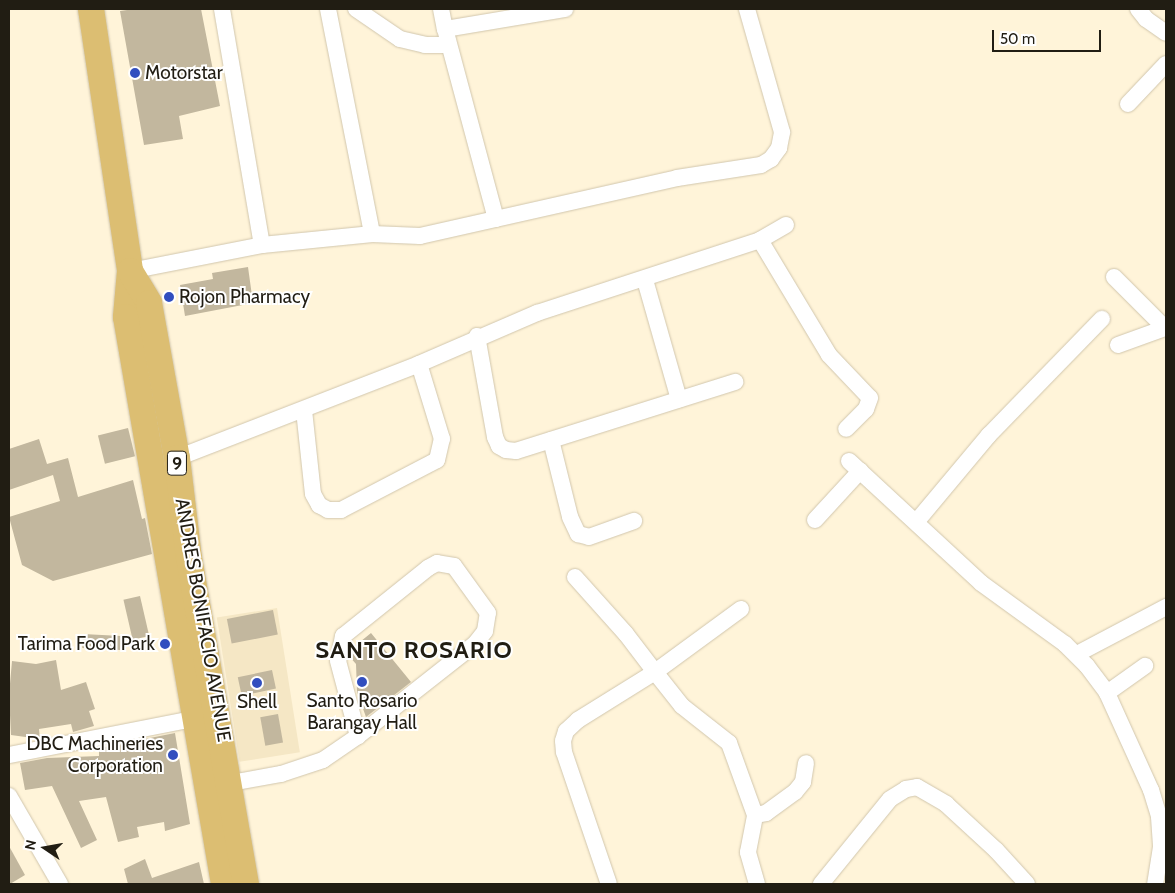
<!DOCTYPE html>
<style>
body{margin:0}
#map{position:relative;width:1175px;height:893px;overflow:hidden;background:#fff4d9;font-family:Cabin,sans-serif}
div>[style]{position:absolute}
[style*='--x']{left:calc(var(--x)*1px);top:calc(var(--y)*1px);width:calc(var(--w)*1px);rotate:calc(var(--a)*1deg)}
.built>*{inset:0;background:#f5e7c5;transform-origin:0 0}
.building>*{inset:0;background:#c2b79e;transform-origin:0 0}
.roads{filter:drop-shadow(0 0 1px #d1c6ad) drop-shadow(0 0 1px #d1c6ad)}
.minor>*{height:16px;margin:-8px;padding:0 8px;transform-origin:8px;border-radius:8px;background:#fff}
.trunk>*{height:26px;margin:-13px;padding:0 13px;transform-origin:13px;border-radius:13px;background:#dcbe72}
.dots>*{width:14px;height:14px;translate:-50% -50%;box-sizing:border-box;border:2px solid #fff;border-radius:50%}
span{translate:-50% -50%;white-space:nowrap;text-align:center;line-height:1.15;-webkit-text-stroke:4px #fff;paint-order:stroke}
.shield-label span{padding:1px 4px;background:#fff;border:1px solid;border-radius:4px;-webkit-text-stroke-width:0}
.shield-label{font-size:18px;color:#211d13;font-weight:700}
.poi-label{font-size:19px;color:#211d13}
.left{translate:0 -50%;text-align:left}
.right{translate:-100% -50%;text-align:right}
.street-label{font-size:19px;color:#211d13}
.district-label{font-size:24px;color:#211d13;font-weight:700;letter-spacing:1px}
.frame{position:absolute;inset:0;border:10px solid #211d13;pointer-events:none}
.north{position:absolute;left:20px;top:823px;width:50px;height:50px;-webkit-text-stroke:4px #fff;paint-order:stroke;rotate:282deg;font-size:14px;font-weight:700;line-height:20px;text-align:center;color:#211d13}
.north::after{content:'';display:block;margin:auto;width:18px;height:22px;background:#211d13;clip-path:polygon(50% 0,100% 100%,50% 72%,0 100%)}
.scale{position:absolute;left:992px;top:30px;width:109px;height:22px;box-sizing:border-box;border:2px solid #211d13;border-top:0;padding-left:6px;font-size:15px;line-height:18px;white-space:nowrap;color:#211d13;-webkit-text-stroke:4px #fff;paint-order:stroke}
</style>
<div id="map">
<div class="built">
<div style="left:277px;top:608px;width:146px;height:61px;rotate:81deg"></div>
</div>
<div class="building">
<div style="clip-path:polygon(134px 9px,201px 9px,220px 106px,179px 116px,183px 139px,144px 145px,120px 11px)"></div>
<div style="clip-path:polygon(248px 267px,253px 303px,185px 316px,180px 285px,213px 279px,212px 273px)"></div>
<div style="left:128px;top:428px;width:29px;height:31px;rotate:76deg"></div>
<div style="clip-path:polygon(39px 439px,47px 464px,68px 458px,78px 497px,133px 480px,142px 519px,145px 518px,152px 554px,53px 581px,22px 565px,9px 517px,60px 501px,53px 475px,9px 490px,9px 449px)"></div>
<div style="left:140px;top:596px;width:41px;height:17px;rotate:77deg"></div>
<div style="left:273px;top:610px;width:25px;height:47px;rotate:79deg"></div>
<div style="clip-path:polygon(371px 633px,411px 682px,366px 717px,357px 692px,356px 664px,349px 656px,350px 650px)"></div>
<div style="left:83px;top:634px;width:38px;height:14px;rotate:3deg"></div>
<div style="clip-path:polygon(56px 660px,61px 690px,86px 682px,95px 709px,89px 711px,94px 726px,73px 732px,71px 724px,39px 729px,40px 739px,11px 735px,9px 695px,12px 661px,36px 664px)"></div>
<div style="left:272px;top:670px;width:19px;height:35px;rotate:78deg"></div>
<div style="left:278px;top:714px;width:29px;height:18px;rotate:80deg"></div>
<div style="clip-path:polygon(175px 733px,190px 824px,165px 831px,164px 822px,137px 827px,139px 837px,118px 842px,106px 797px,79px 801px,97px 840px,81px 848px,52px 786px,25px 790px,20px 763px,47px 758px,99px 756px,99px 748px)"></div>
<div style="clip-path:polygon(9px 846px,25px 875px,10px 884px,9px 884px)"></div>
<div style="clip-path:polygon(145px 859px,152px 878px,199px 862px,204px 884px,128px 884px,124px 869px)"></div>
</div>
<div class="roads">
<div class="minor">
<div style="--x:222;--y:9;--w:239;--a:80.4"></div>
<div style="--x:328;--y:9;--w:229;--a:78.9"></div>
<div style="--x:356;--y:9;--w:53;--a:34.3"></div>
<div style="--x:400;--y:39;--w:26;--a:13"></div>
<div style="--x:425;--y:45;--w:22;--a:0"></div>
<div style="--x:441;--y:9;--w:20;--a:79"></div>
<div style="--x:1138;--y:9;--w:13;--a:51"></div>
<div style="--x:1146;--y:19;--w:24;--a:35"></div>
<div style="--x:1128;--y:104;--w:55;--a:-46.5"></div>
<div style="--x:496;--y:219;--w:197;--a:-105"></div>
<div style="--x:445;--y:29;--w:122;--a:-9.5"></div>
<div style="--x:760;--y:240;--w:134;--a:59"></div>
<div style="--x:829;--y:355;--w:59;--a:46.4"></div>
<div style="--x:870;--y:398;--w:12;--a:110"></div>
<div style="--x:866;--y:409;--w:28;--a:135"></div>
<div style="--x:130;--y:271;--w:135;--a:-11.1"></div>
<div style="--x:262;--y:245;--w:111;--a:-5.7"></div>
<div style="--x:372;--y:234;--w:48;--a:2.4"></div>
<div style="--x:420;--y:236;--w:263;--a:-12.7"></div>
<div style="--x:677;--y:178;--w:85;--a:-8.8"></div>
<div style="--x:761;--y:165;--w:12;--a:-31"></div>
<div style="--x:771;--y:159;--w:14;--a:-54"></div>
<div style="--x:779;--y:148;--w:16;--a:-79"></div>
<div style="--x:782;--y:132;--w:128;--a:-105.9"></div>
<div style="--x:1114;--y:277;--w:72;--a:45"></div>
<div style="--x:1165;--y:328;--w:50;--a:160.1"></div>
<div style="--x:645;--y:280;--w:124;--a:74.1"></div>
<div style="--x:477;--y:336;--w:103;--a:79.9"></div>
<div style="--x:495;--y:437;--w:10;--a:66"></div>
<div style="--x:499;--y:446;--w:8;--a:30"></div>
<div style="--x:506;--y:450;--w:10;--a:6"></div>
<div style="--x:516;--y:451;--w:230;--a:-17.5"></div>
<div style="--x:304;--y:410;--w:84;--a:83.9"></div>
<div style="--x:313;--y:494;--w:13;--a:61"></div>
<div style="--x:319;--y:505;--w:10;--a:29"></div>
<div style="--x:328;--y:510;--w:13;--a:0"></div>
<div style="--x:341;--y:510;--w:108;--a:-27.5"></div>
<div style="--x:437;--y:460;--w:22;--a:-77"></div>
<div style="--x:442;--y:439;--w:78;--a:-107"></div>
<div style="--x:551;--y:440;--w:79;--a:76.1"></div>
<div style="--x:570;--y:517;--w:19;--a:65"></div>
<div style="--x:578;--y:534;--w:11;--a:15"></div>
<div style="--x:589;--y:537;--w:48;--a:-19.6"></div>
<div style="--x:177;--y:458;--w:260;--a:-21.2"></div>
<div style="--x:419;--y:364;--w:129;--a:-23.4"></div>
<div style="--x:537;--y:313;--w:235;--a:-18.1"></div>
<div style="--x:760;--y:240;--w:30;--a:-30"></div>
<div style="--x:849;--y:461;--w:180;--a:42.7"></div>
<div style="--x:981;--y:583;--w:104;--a:36"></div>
<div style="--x:1065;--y:644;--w:31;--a:45"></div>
<div style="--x:1087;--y:666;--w:34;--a:53"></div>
<div style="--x:1107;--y:693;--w:107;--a:65.6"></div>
<div style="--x:1151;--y:790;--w:28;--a:73"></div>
<div style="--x:1159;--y:817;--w:30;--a:86"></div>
<div style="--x:1161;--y:847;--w:37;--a:99"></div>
<div style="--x:815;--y:520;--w:67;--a:-47.4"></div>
<div style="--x:917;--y:521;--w:112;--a:-50.1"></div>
<div style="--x:989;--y:435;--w:162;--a:-45.8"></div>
<div style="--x:575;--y:577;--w:76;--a:48.2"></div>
<div style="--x:626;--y:634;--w:48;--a:52.7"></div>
<div style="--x:655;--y:672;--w:91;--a:148.1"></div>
<div style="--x:578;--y:720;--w:16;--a:137"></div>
<div style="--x:566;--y:731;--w:10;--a:107"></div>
<div style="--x:563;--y:741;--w:11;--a:85"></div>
<div style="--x:564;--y:752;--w:139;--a:71.2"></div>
<div style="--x:741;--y:609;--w:107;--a:143.8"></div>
<div style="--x:655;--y:672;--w:43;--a:51.5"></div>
<div style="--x:682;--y:706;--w:60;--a:38.2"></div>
<div style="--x:729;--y:743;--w:77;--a:70.1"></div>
<div style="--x:1077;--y:654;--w:101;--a:-27.8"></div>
<div style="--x:1107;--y:693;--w:47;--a:-35.4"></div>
<div style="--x:9;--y:755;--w:198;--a:-11.1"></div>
<div style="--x:231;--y:783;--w:51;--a:-10.2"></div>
<div style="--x:281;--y:774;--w:44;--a:-18.4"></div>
<div style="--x:323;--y:760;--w:42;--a:-34.4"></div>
<div style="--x:358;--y:736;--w:149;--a:-38.2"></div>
<div style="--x:475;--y:644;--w:16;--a:-52"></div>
<div style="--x:485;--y:631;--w:18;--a:-81"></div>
<div style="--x:488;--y:613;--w:58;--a:-125.9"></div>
<div style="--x:454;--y:566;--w:17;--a:-170"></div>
<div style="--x:437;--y:563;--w:10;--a:151"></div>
<div style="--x:428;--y:568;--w:109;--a:141.3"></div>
<div style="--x:343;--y:636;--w:25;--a:101"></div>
<div style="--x:338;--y:661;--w:78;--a:75.1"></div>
<div style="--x:9;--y:796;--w:102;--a:59.9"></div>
<div style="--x:757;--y:884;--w:33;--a:-106"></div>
<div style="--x:748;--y:852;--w:38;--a:-79"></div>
<div style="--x:755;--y:815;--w:11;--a:-10"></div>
<div style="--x:766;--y:813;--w:36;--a:-36"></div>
<div style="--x:795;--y:792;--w:13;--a:-51"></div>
<div style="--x:803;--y:782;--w:19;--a:-81"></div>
<div style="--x:821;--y:884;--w:109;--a:-50.9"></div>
<div style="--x:890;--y:799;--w:19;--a:-32"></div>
<div style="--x:906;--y:789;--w:11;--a:-10"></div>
<div style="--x:917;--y:787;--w:34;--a:30"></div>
<div style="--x:946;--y:804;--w:68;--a:42.6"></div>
<div style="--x:996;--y:850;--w:46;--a:47.6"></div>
</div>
<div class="trunk">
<div style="--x:91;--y:9;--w:265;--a:81.5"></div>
<div style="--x:130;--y:271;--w:46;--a:95"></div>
<div style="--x:126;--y:317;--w:575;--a:80.19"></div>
<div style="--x:130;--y:271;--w:37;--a:59"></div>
<div style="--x:149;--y:303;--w:158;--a:79.8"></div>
<div style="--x:177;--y:458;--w:101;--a:83.2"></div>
<div style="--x:189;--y:558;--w:331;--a:80.1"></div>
</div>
</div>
<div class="dots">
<div style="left:135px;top:73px;background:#314ebf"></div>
<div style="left:169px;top:297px;background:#314ebf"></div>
<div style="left:165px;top:644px;background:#314ebf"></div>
<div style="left:362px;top:682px;background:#314ebf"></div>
<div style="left:257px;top:683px;background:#314ebf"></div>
<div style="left:173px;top:755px;background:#314ebf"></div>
</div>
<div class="shield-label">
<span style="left:177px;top:463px">9</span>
</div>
<div class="poi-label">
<span class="left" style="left:145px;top:73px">Motorstar</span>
<span class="left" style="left:179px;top:297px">Rojon Pharmacy</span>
<span class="right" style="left:155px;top:644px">Tarima Food Park</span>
<span style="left:362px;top:712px">Santo Rosario<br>Barangay Hall</span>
<span style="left:257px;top:702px">Shell</span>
<span class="right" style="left:163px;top:755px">DBC Machineries<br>Corporation</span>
</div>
<div class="street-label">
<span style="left:203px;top:620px;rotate:80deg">ANDRES BONIFACIO AVENUE</span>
</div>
<div class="district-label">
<span style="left:414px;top:650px">SANTO ROSARIO</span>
</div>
<div class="frame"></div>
<div class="north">N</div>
<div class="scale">50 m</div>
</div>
